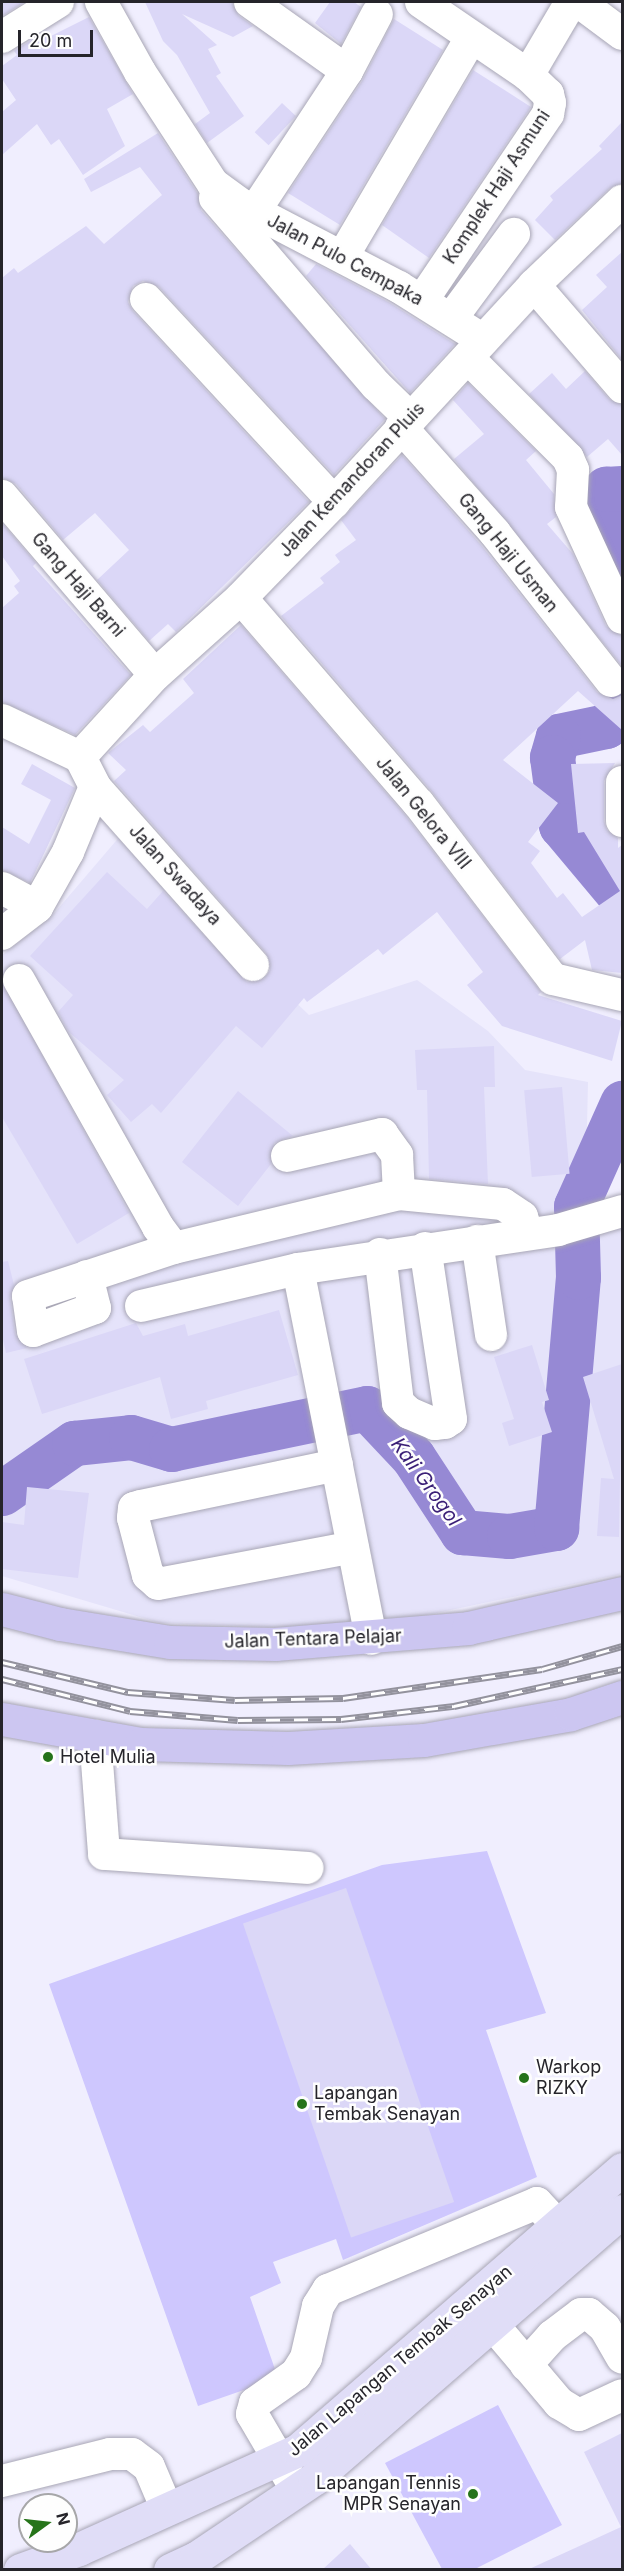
<!DOCTYPE html>
<style>
body{margin:0}
#map{position:relative;width:624px;height:2571px;overflow:hidden;background:#f0eefe;font-family:Inter,sans-serif}
div>[style]{position:absolute}
[style*='--x']{left:calc(var(--x)*1px);top:calc(var(--y)*1px);width:calc(var(--w)*1px);rotate:calc(var(--a)*1deg)}
.built>*{inset:0;background:#e5e3fa}
.green>*{inset:0;background:#cec7fe}
.river>*{height:45px;margin:-22.5px;padding:0 22.5px;transform-origin:22.5px;border-radius:22.5px;background:#9689d4}
.building>*{inset:0;background:#dbd7f7;transform-origin:0 0}
.roads{filter:drop-shadow(0 0 2px #a8a6b5) drop-shadow(0 0 2px #a8a6b5)}
.minor>*{height:32px;margin:-16px;padding:0 16px;transform-origin:16px;border-radius:16px;background:#fff}
.major>*{height:33px;margin:-16.5px;padding:0 16.5px;transform-origin:16.5px;border-radius:16.5px;background:#e0ddf7}
.highway>*{height:33px;margin:-16.5px;padding:0 16.5px;transform-origin:16.5px;border-radius:16.5px;background:#ccc6f1}
.rail>*{height:7px;margin-top:-3.5px;transform-origin:0;background:repeating-linear-gradient(90deg,#fefefe 0 14px,#93929d 0 28px);box-sizing:border-box;border-block:2px solid #93929d}
.dots>*{width:16px;height:16px;translate:-50% -50%;box-sizing:border-box;border:3px solid #fefefe;border-radius:50%}
span{translate:-50% -50%;white-space:nowrap;text-align:center;line-height:1.15;-webkit-text-stroke:5px #fefefe;paint-order:stroke}
.street-label{font-size:18px;color:#25242a}
.poi-label{font-size:18px;color:#25242a}
.left{translate:0 -50%;text-align:left}
.right{translate:-100% -50%;text-align:right}
.water-label{font-size:20px;color:#3a1f76;font-style:italic}
.frame{position:absolute;inset:0;border:3px solid #25242a;pointer-events:none}
.north{position:absolute;left:18px;top:2493px;width:60px;height:60px;box-sizing:border-box;background:#fefefe;border:2px solid #a7a7a9;border-radius:50%;rotate:75deg;font-size:16px;font-weight:700;line-height:24px;text-align:center;color:#25242a}
.north::after{content:'';display:block;margin:auto;width:21px;height:27px;background:#26741a;clip-path:polygon(50% 0,100% 100%,50% 72%,0 100%)}
.scale{position:absolute;left:18px;top:30px;width:75px;height:27px;box-sizing:border-box;border:3px solid #25242a;border-top:0;padding-left:8px;font-size:18px;line-height:21px;white-space:nowrap;color:#25242a;-webkit-text-stroke:4px #fefefe;paint-order:stroke}
</style>
<div id="map">
<div class="built">
<div style="clip-path:polygon(121px 835px,309px 1015px,417px 980px,488px 1031px,525px 1070px,588px 1082px,585px 1214px,622px 1205px,622px 1574px,356px 1630px,160px 1623px,2px 1576px,2px 955px,51px 917px)"></div>
</div>
<div class="green">
<div style="clip-path:polygon(487px 1851px,546px 2013px,486px 2030px,537px 2177px,343px 2260px,336px 2239px,273px 2262px,281px 2283px,250px 2297px,278px 2378px,198px 2406px,49px 1984px,382px 1865px)"></div>
<div style="clip-path:polygon(498px 2405px,562px 2525px,475px 2569px,442px 2569px,385px 2463px)"></div>
</div>
<div class="river">
<div style="--x:618;--y:590;--w:47;--a:-114.9"></div>
<div style="--x:598;--y:547;--w:59;--a:-82.1"></div>
<div style="--x:606;--y:489;--w:16;--a:-4"></div>
<div style="--x:622;--y:708;--w:24;--a:132"></div>
<div style="--x:606;--y:726;--w:49;--a:168.2"></div>
<div style="--x:558;--y:736;--w:22;--a:106"></div>
<div style="--x:552;--y:757;--w:69;--a:82.5"></div>
<div style="--x:561;--y:825;--w:95;--a:50.1"></div>
<div style="--x:2;--y:1493;--w:88;--a:-34.8"></div>
<div style="--x:74;--y:1443;--w:57;--a:-6"></div>
<div style="--x:131;--y:1437;--w:42;--a:16.7"></div>
<div style="--x:171;--y:1449;--w:200;--a:-11.8"></div>
<div style="--x:367;--y:1408;--w:67;--a:46.8"></div>
<div style="--x:413;--y:1457;--w:90;--a:56.8"></div>
<div style="--x:462;--y:1532;--w:47;--a:4.9"></div>
<div style="--x:509;--y:1536;--w:48;--a:-9.7"></div>
<div style="--x:556;--y:1528;--w:252;--a:-85"></div>
<div style="--x:578;--y:1277;--w:71;--a:-91.6"></div>
<div style="--x:576;--y:1206;--w:113;--a:-65.9"></div>
</div>
<div class="building">
<div style="clip-path:polygon(2px 2px,25px 2px,2px 16px)"></div>
<div style="clip-path:polygon(145px 2px,232px 2px,239px 16px,253px 26px,233px 37px,182px 14px,217px 45px,208px 49px,221px 73px,216px 76px,244px 116px,207px 143px,195px 124px,210px 113px,177px 55px,163px 41px)"></div>
<div style="clip-path:polygon(330px 2px,354px 2px,361px 7px,341px 44px,315px 23px)"></div>
<div style="clip-path:polygon(89px 17px,133px 94px,107px 109px,125px 146px,83px 175px,59px 139px,51px 145px,37px 124px,2px 155px,2px 112px,16px 100px,2px 79px,2px 66px,17px 55px,14px 51px,46px 31px,49px 37px)"></div>
<div style="clip-path:polygon(394px 19px,443px 50px,340px 225px,288px 193px,362px 81px)"></div>
<div style="clip-path:polygon(473px 70px,531px 107px,429px 258px,382px 225px)"></div>
<div style="left:282px;top:103px;width:19px;height:40px;rotate:43deg"></div>
<div style="clip-path:polygon(622px 122px,622px 184px,610px 188px,555px 240px,535px 220px,553px 200px,550px 196px,602px 149px,599px 146px)"></div>
<div style="clip-path:polygon(158px 133px,198px 194px,201px 210px,385px 419px,334px 475px,159px 287px,143px 281px,133px 286px,128px 302px,133px 311px,309px 502px,176px 632px,168px 624px,149px 641px,97px 580px,129px 550px,95px 513px,63px 540px,16px 484px,2px 478px,2px 278px,14px 268px,18px 273px,86px 226px,104px 244px,162px 195px,140px 167px,91px 192px,84px 179px)"></div>
<div style="clip-path:polygon(622px 252px,622px 360px,582px 310px,607px 287px,596px 275px)"></div>
<div style="clip-path:polygon(316px 264px,390px 303px,455px 344px,410px 393px,306px 276px)"></div>
<div style="clip-path:polygon(585px 371px,609px 399px,622px 405px,622px 455px,608px 439px,587px 457px,529px 394px,552px 373px,566px 389px)"></div>
<div style="clip-path:polygon(468px 383px,536px 451px,526px 460px,554px 494px,556px 517px,547px 524px,573px 554px,606px 626px,622px 636px,622px 666px,454px 459px,484px 434px,453px 400px)"></div>
<div style="clip-path:polygon(402px 455px,481px 545px,597px 692px,613px 699px,622px 695px,622px 730px,578px 691px,503px 760px,558px 803px,528px 842px,540px 851px,531px 863px,557px 898px,563px 893px,582px 917px,620px 891px,584px 832px,578px 833px,571px 764px,615px 763px,604px 781px,604px 821px,607px 830px,618px 838px,618px 848px,622px 845px,622px 973px,592px 970px,585px 940px,560px 959px,433px 793px,281px 616px,324px 583px,320px 578px,340px 562px,335px 555px,356px 540px,341px 520px)"></div>
<div style="clip-path:polygon(2px 523px,36px 563px,33px 566px,131px 675px,75px 735px,2px 702px,2px 608px,19px 593px,14px 586px,20px 581px,2px 556px)"></div>
<div style="clip-path:polygon(241px 625px,405px 815px,541px 992px,538px 995px,622px 1021px,612px 1061px,502px 1026px,467px 985px,483px 972px,437px 912px,383px 955px,378px 949px,307px 1002px,304px 998px,262px 1048px,236px 1026px,161px 1113px,152px 1104px,131px 1122px,107px 1095px,124px 1080px,69px 1032px,58px 1012px,73px 995px,30px 956px,107px 872px,147px 909px,163px 891px,247px 982px,264px 979px,270px 970px,266px 953px,114px 781px,126px 770px,108px 753px,143px 725px,150px 732px,194px 693px,183px 679px)"></div>
<div style="clip-path:polygon(32px 764px,75px 788px,30px 883px,2px 870px,2px 827px,29px 844px,51px 800px,21px 784px)"></div>
<div style="clip-path:polygon(2px 982px,129px 1213px,77px 1244px,2px 1117px)"></div>
<div style="clip-path:polygon(494px 1046px,495px 1087px,484px 1087px,488px 1184px,429px 1179px,427px 1090px,417px 1090px,415px 1050px)"></div>
<div style="left:562px;top:1087px;width:87px;height:38px;rotate:85deg"></div>
<div style="clip-path:polygon(238px 1091px,293px 1136px,274px 1143px,271px 1164px,238px 1206px,182px 1162px)"></div>
<div style="clip-path:polygon(8px 1261px,14px 1285px,10px 1298px,15px 1334px,27px 1348px,6px 1353px,2px 1335px,2px 1262px)"></div>
<div style="clip-path:polygon(279px 1310px,298px 1375px,206px 1401px,208px 1409px,171px 1419px,160px 1377px,42px 1414px,24px 1359px,136px 1323px,143px 1336px,185px 1324px,188px 1336px)"></div>
<div style="clip-path:polygon(532px 1345px,549px 1400px,542px 1402px,552px 1432px,509px 1446px,502px 1423px,514px 1419px,494px 1357px)"></div>
<div style="clip-path:polygon(622px 1364px,619px 1537px,597px 1536px,601px 1478px,614px 1479px,583px 1377px)"></div>
<div style="clip-path:polygon(27px 1487px,89px 1493px,78px 1578px,2px 1569px,2px 1522px,24px 1525px)"></div>
<div style="left:346px;top:1888px;width:332px;height:109px;rotate:71deg"></div>
<div style="clip-path:polygon(622px 2433px,622px 2570px,527px 2570px,621px 2527px,584px 2452px)"></div>
<div style="clip-path:polygon(350px 2544px,372px 2570px,322px 2570px)"></div>
</div>
<div class="roads">
<div class="minor">
<div style="--x:101;--y:2;--w:80;--a:60.9"></div>
<div style="--x:140;--y:72;--w:134;--a:56.9"></div>
<div style="--x:213;--y:184;--w:36;--a:36"></div>
<div style="--x:242;--y:205;--w:177;--a:27.6"></div>
<div style="--x:399;--y:287;--w:99;--a:32.2"></div>
<div style="--x:250;--y:2;--w:119;--a:35.4"></div>
<div style="--x:421;--y:2;--w:130;--a:34.3"></div>
<div style="--x:528;--y:75;--w:28;--a:44"></div>
<div style="--x:548;--y:94;--w:9;--a:77"></div>
<div style="--x:550;--y:103;--w:11;--a:100"></div>
<div style="--x:548;--y:114;--w:225;--a:124"></div>
<div style="--x:579;--y:2;--w:54;--a:36.7"></div>
<div style="--x:2;--y:37;--w:66;--a:-32"></div>
<div style="--x:528;--y:75;--w:85;--a:-59.5"></div>
<div style="--x:215;--y:198;--w:247;--a:49.3"></div>
<div style="--x:376;--y:385;--w:47;--a:44.1"></div>
<div style="--x:254;--y:212;--w:169;--a:-56.6"></div>
<div style="--x:347;--y:71;--w:64;--a:-62.2"></div>
<div style="--x:343;--y:256;--w:253;--a:-59.6"></div>
<div style="--x:534;--y:285;--w:135;--a:49.2"></div>
<div style="--x:146;--y:299;--w:277;--a:47.2"></div>
<div style="--x:451;--y:319;--w:106;--a:-53.5"></div>
<div style="--x:468;--y:358;--w:141;--a:45"></div>
<div style="--x:568;--y:458;--w:13;--a:67"></div>
<div style="--x:573;--y:470;--w:37;--a:93"></div>
<div style="--x:571;--y:507;--w:122;--a:65.3"></div>
<div style="--x:401;--y:427;--w:142;--a:48.4"></div>
<div style="--x:495;--y:533;--w:188;--a:51.9"></div>
<div style="--x:2;--y:496;--w:235;--a:49.5"></div>
<div style="--x:241;--y:598;--w:272;--a:49.2"></div>
<div style="--x:419;--y:804;--w:220;--a:52.6"></div>
<div style="--x:553;--y:979;--w:71;--a:13.1"></div>
<div style="--x:2;--y:720;--w:86;--a:25.4"></div>
<div style="--x:80;--y:757;--w:34;--a:63"></div>
<div style="--x:95;--y:787;--w:70;--a:112.6"></div>
<div style="--x:68;--y:852;--w:63;--a:119.4"></div>
<div style="--x:37;--y:907;--w:44;--a:142.4"></div>
<div style="--x:80;--y:757;--w:111;--a:-47.6"></div>
<div style="--x:155;--y:675;--w:115;--a:-41.8"></div>
<div style="--x:241;--y:598;--w:134;--a:-45.9"></div>
<div style="--x:334;--y:502;--w:295;--a:-47.3"></div>
<div style="--x:534;--y:285;--w:122;--a:-43.7"></div>
<div style="--x:622;--y:782;--w:39;--a:90"></div>
<div style="--x:95;--y:787;--w:238;--a:48.4"></div>
<div style="--x:2;--y:888;--w:40;--a:28"></div>
<div style="--x:19;--y:980;--w:283;--a:60.6"></div>
<div style="--x:158;--y:1227;--w:26;--a:53"></div>
<div style="--x:174;--y:1248;--w:231;--a:-13.5"></div>
<div style="--x:399;--y:1194;--w:104;--a:5.5"></div>
<div style="--x:503;--y:1204;--w:23;--a:34"></div>
<div style="--x:522;--y:1217;--w:18;--a:71"></div>
<div style="--x:287;--y:1156;--w:98;--a:-13"></div>
<div style="--x:382;--y:1134;--w:26;--a:54"></div>
<div style="--x:397;--y:1155;--w:39;--a:87"></div>
<div style="--x:477;--y:1241;--w:95;--a:81.5"></div>
<div style="--x:380;--y:1254;--w:150;--a:83.1"></div>
<div style="--x:398;--y:1403;--w:15;--a:42"></div>
<div style="--x:409;--y:1413;--w:28;--a:23"></div>
<div style="--x:435;--y:1424;--w:10;--a:-6"></div>
<div style="--x:445;--y:1423;--w:7;--a:-34"></div>
<div style="--x:451;--y:1419;--w:173;--a:-98.6"></div>
<div style="--x:298;--y:1269;--w:377;--a:78.8"></div>
<div style="--x:87;--y:1276;--w:33;--a:76"></div>
<div style="--x:95;--y:1308;--w:66;--a:159.6"></div>
<div style="--x:33;--y:1331;--w:35;--a:-98"></div>
<div style="--x:28;--y:1296;--w:154;--a:-18.2"></div>
<div style="--x:141;--y:1306;--w:161;--a:-13.3"></div>
<div style="--x:298;--y:1269;--w:263;--a:-8.5"></div>
<div style="--x:558;--y:1230;--w:67;--a:-16.5"></div>
<div style="--x:337;--y:1465;--w:200;--a:168.2"></div>
<div style="--x:141;--y:1506;--w:7;--a:164"></div>
<div style="--x:134;--y:1508;--w:10;--a:96"></div>
<div style="--x:133;--y:1518;--w:59;--a:75.3"></div>
<div style="--x:148;--y:1575;--w:13;--a:42"></div>
<div style="--x:158;--y:1584;--w:198;--a:-10.7"></div>
<div style="--x:95;--y:1736;--w:118;--a:85.6"></div>
<div style="--x:104;--y:1854;--w:204;--a:3.9"></div>
<div style="--x:494;--y:2326;--w:101;--a:49.8"></div>
<div style="--x:559;--y:2403;--w:23;--a:31"></div>
<div style="--x:579;--y:2415;--w:47;--a:-24.9"></div>
<div style="--x:526;--y:2365;--w:39;--a:-48"></div>
<div style="--x:552;--y:2336;--w:36;--a:-37"></div>
<div style="--x:581;--y:2314;--w:8;--a:0"></div>
<div style="--x:589;--y:2314;--w:21;--a:41"></div>
<div style="--x:605;--y:2328;--w:34;--a:60"></div>
<div style="--x:2;--y:2481;--w:111;--a:-14"></div>
<div style="--x:110;--y:2454;--w:22;--a:0"></div>
<div style="--x:132;--y:2454;--w:21;--a:37"></div>
<div style="--x:149;--y:2467;--w:43;--a:67"></div>
<div style="--x:296;--y:2489;--w:87;--a:-120.4"></div>
<div style="--x:252;--y:2414;--w:11;--a:-75"></div>
<div style="--x:255;--y:2403;--w:50;--a:-35.3"></div>
<div style="--x:296;--y:2374;--w:19;--a:-58"></div>
<div style="--x:306;--y:2358;--w:53;--a:-77"></div>
<div style="--x:318;--y:2306;--w:19;--a:-58"></div>
<div style="--x:328;--y:2290;--w:226;--a:-22.6"></div>
<div style="--x:537;--y:2203;--w:56;--a:47.2"></div>
</div>
<div class="major">
<div style="--x:20;--y:2570;--w:63;--a:-19.6"></div>
<div style="--x:79;--y:2549;--w:240;--a:-24.3"></div>
<div style="--x:298;--y:2450;--w:429;--a:-40.9"></div>
<div style="--x:170;--y:2570;--w:29;--a:-25"></div>
<div style="--x:196;--y:2558;--w:143;--a:-33.9"></div>
<div style="--x:315;--y:2478;--w:407;--a:-41"></div>
</div>
<div class="highway">
<div style="--x:2;--y:1609;--w:60;--a:14.5"></div>
<div style="--x:60;--y:1624;--w:111;--a:9.3"></div>
<div style="--x:170;--y:1642;--w:105;--a:1.1"></div>
<div style="--x:275;--y:1644;--w:194;--a:-4.7"></div>
<div style="--x:468;--y:1628;--w:158;--a:-12.8"></div>
<div style="--x:2;--y:1719;--w:141;--a:10.2"></div>
<div style="--x:141;--y:1744;--w:147;--a:1.6"></div>
<div style="--x:288;--y:1748;--w:136;--a:-3.4"></div>
<div style="--x:424;--y:1740;--w:149;--a:-10"></div>
<div style="--x:571;--y:1714;--w:54;--a:-18.4"></div>
</div>
</div>
<div class="rail">
<div style="--x:2;--y:1662;--w:130;--a:13.4"></div>
<div style="--x:128;--y:1692;--w:107;--a:4.3"></div>
<div style="--x:235;--y:1700;--w:108;--a:-1.1"></div>
<div style="--x:343;--y:1698;--w:201;--a:-8.3"></div>
<div style="--x:542;--y:1669;--w:83;--a:-16"></div>
<div style="--x:2;--y:1679;--w:132;--a:14"></div>
<div style="--x:130;--y:1711;--w:108;--a:4.8"></div>
<div style="--x:238;--y:1720;--w:103;--a:-0.6"></div>
<div style="--x:341;--y:1719;--w:114;--a:-6.6"></div>
<div style="--x:454;--y:1706;--w:172;--a:-12.4"></div>
</div>
<div class="dots">
<div style="left:48px;top:1757px;background:#26741a"></div>
<div style="left:524px;top:2078px;background:#26741a"></div>
<div style="left:302px;top:2104px;background:#26741a"></div>
<div style="left:473px;top:2494px;background:#26741a"></div>
</div>
<div class="street-label">
<span style="left:497px;top:187px;rotate:-57deg">Komplek Haji Asmuni</span>
<span style="left:345px;top:260px;rotate:28deg">Jalan Pulo Cempaka</span>
<span style="left:352px;top:480px;rotate:-47deg">Jalan Kemandoran Pluis</span>
<span style="left:508px;top:553px;rotate:51deg">Gang Haji Usman</span>
<span style="left:78px;top:585px;rotate:49deg">Gang Haji Barni</span>
<span style="left:423px;top:813px;rotate:51deg">Jalan Gelora VIII</span>
<span style="left:175px;top:875px;rotate:48deg">Jalan Swadaya</span>
<span style="left:313px;top:1639px;rotate:-2deg">Jalan Tentara Pelajar</span>
<span style="left:400px;top:2361px;rotate:-40deg">Jalan Lapangan Tembak Senayan</span>
</div>
<div class="poi-label">
<span class="left" style="left:60px;top:1757px">Hotel Mulia</span>
<span class="left" style="left:536px;top:2078px">Warkop<br>RIZKY</span>
<span class="left" style="left:314px;top:2104px">Lapangan<br>Tembak Senayan</span>
<span class="right" style="left:461px;top:2494px">Lapangan Tennis<br>MPR Senayan</span>
</div>
<div class="water-label">
<span style="left:426px;top:1482px;rotate:54deg">Kali Grogol</span>
</div>
<div class="frame"></div>
<div class="north">N</div>
<div class="scale">20 m</div>
</div>
